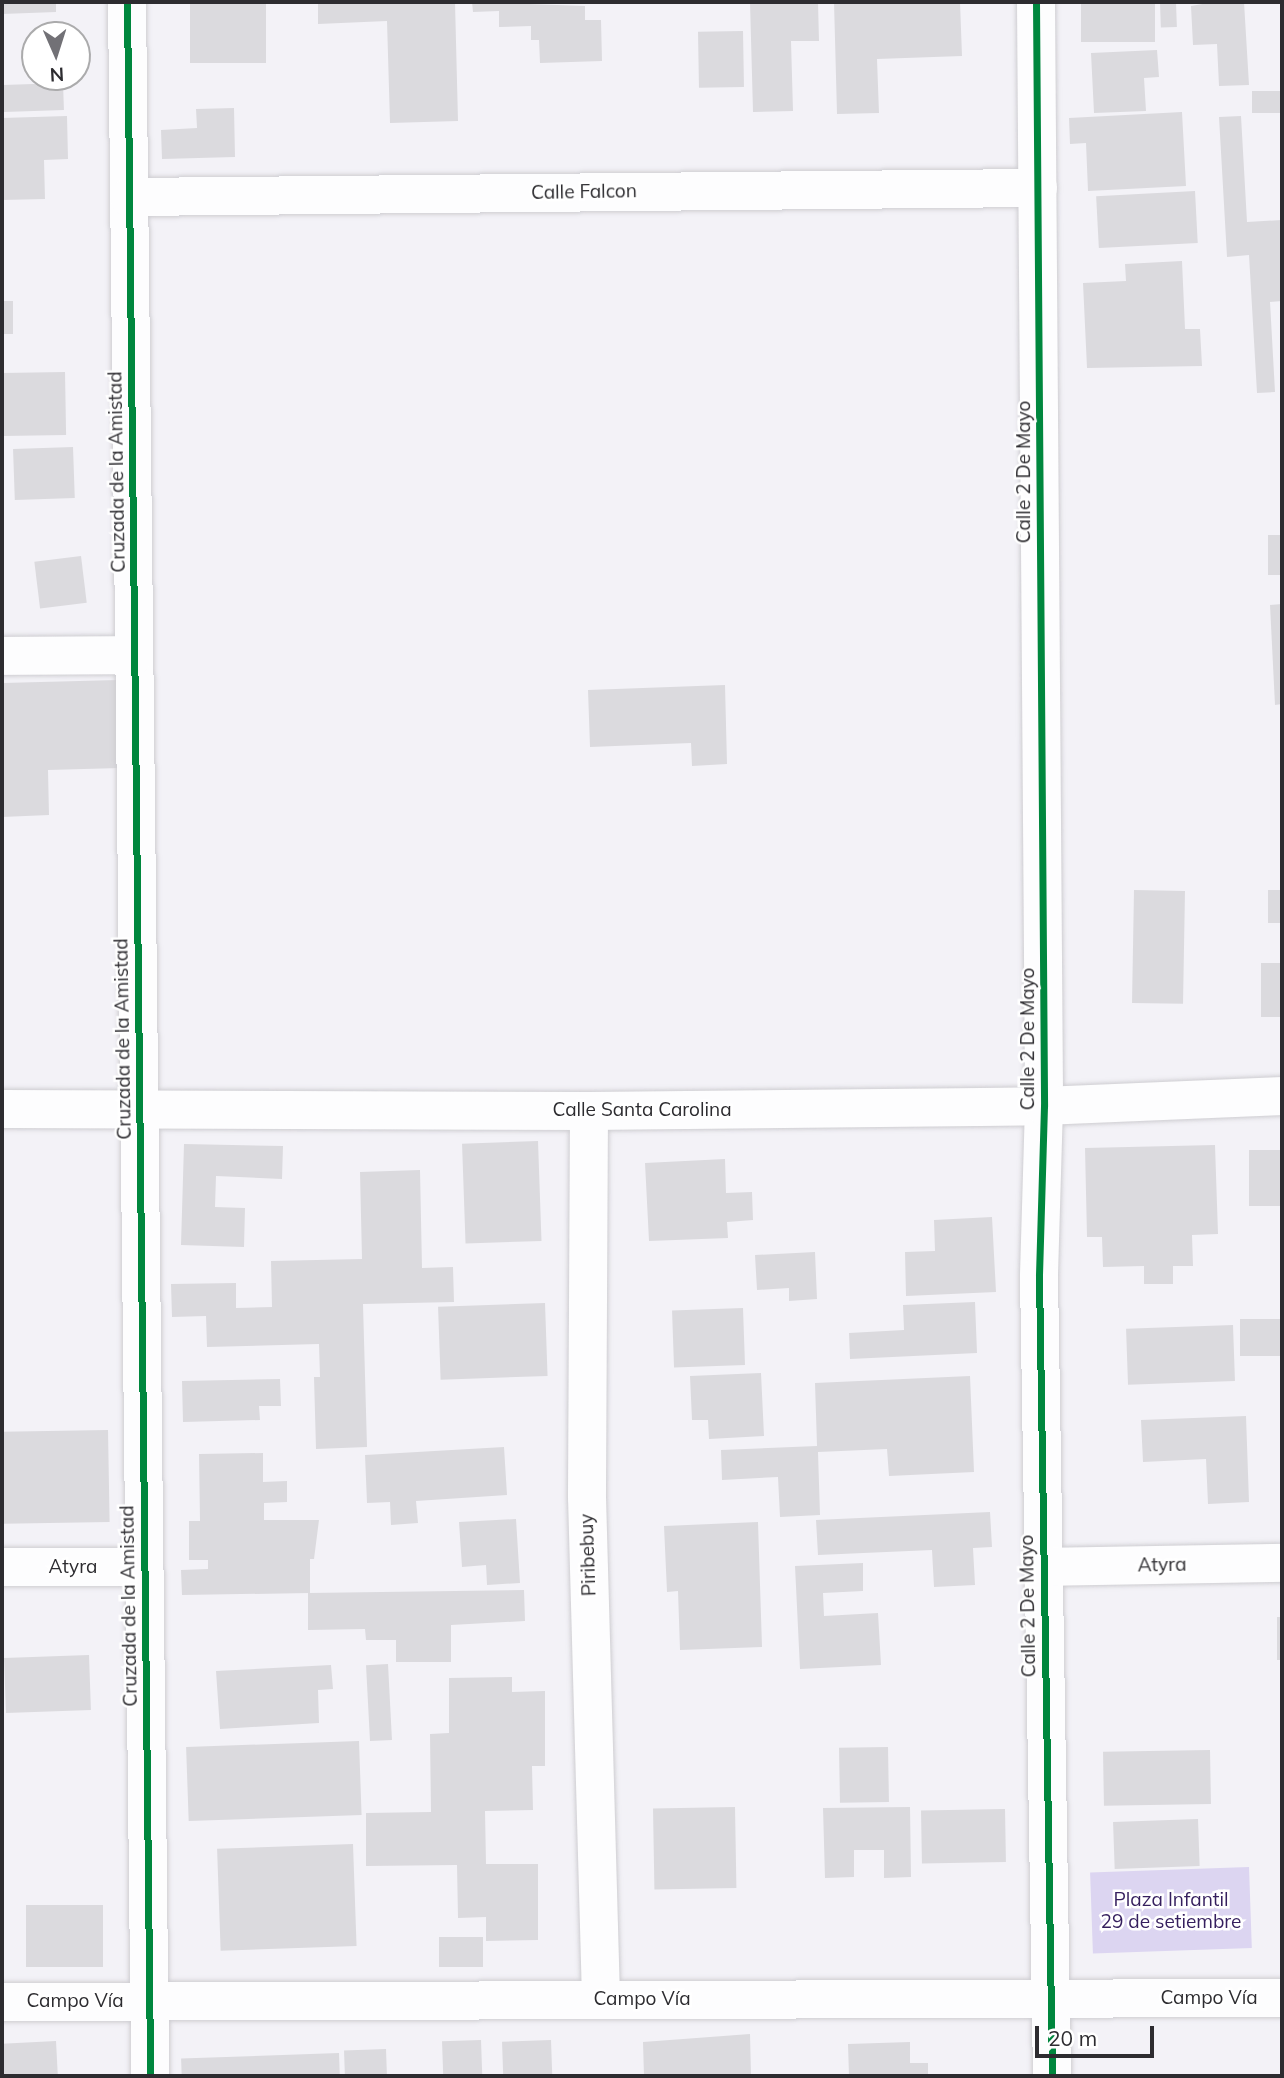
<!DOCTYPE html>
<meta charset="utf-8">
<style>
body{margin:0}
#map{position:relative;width:1284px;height:2078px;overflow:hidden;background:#f3f2f7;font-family:Mulish,sans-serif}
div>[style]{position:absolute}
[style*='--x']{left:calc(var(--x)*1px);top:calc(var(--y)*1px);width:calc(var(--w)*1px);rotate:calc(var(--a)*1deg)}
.green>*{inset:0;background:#dcd5f1;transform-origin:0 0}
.building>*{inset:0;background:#dbdade;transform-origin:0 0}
.roads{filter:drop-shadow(0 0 2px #cecdd1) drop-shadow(0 0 2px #cecdd1)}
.minor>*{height:38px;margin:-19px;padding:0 19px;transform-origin:19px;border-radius:19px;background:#fdfdfe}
.cycleway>*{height:7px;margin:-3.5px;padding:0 3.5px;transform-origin:3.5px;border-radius:3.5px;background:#00873e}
span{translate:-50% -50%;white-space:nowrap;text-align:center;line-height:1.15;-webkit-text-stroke:5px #fff;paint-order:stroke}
.street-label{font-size:19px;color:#2d2c30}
.park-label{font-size:19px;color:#351f5e}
.frame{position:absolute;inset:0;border:4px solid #2d2c30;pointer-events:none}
.north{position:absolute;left:21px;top:21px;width:70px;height:70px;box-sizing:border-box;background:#fff;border:2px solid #ababac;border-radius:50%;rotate:177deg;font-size:19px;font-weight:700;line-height:28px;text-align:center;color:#2d2c30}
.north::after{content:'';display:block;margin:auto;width:24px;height:32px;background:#727176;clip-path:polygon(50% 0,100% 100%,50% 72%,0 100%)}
.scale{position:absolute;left:1035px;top:2026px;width:119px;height:32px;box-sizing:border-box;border:4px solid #2d2c30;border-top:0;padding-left:9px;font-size:21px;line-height:24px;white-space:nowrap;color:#2d2c30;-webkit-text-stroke:5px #fff;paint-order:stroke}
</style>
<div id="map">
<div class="green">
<div style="left:1249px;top:1867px;width:81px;height:159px;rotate:88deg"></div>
</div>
<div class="building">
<div style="clip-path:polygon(2px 2px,56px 2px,56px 12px,2px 14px)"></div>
<div style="left:190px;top:2px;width:76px;height:61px"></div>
<div style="clip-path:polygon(318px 2px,455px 2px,458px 121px,390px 123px,387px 21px,318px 24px)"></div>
<div style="clip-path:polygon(472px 2px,585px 6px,585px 20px,601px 20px,602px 61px,540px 63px,539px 40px,531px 40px,531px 26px,499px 27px,499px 11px,473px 12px)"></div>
<div style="clip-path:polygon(750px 2px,818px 2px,819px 41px,791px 41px,793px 111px,753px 112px)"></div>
<div style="clip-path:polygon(834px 2px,960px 2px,962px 56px,877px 59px,879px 113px,837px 114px)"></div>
<div style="left:1081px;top:2px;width:74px;height:40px"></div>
<div style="left:1176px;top:2px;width:25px;height:16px;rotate:88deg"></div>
<div style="clip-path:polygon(1214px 2px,1244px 2px,1249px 85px,1219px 86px,1217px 44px,1193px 45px,1191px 6px)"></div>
<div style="left:743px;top:31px;width:56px;height:45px;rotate:89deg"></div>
<div style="clip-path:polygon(1157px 50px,1159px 77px,1144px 78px,1146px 111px,1094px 113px,1091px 53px)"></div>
<div style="left:63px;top:83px;width:27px;height:60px;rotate:88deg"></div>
<div style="left:1282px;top:91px;width:22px;height:30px;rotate:90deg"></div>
<div style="clip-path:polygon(234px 108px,235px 157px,162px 159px,161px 130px,197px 128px,196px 109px)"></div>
<div style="clip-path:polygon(1182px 112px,1186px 186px,1088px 191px,1086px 143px,1070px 144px,1069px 118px)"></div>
<div style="clip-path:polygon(67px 116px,68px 159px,44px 160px,45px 199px,2px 200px,2px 118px)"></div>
<div style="clip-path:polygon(1241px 116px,1247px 222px,1282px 220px,1282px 301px,1270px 302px,1275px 392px,1257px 393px,1249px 255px,1227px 257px,1219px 117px)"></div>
<div style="left:1195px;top:191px;width:52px;height:99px;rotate:87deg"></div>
<div style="clip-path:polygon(1182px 261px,1185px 329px,1200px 329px,1202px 366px,1087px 368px,1083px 283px,1126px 281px,1125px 264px)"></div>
<div style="left:2px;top:301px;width:11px;height:33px"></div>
<div style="left:65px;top:372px;width:63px;height:63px;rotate:89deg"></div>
<div style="left:73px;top:447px;width:51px;height:60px;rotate:88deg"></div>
<div style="left:1268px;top:535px;width:14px;height:40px"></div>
<div style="left:81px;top:556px;width:47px;height:47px;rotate:83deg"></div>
<div style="clip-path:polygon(1282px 604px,1282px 704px,1275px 705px,1270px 605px)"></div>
<div style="clip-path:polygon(118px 680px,120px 768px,48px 770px,49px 815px,2px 817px,2px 683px)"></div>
<div style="clip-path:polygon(725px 685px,727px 764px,692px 766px,691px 743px,590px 747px,588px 690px)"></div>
<div style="left:1134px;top:890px;width:51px;height:113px;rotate:1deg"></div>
<div style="left:1268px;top:890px;width:14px;height:33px"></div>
<div style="left:1261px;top:963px;width:21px;height:54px"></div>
<div style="left:538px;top:1141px;width:100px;height:76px;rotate:88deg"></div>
<div style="clip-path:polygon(184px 1144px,283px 1146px,282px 1179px,216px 1176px,215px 1207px,245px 1208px,244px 1247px,181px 1245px)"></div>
<div style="clip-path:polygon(1215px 1145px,1218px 1234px,1192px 1235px,1193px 1266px,1173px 1266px,1173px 1284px,1144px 1284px,1144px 1266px,1103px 1267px,1102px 1237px,1087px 1237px,1085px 1148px)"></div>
<div style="left:1282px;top:1150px;width:56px;height:33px;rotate:90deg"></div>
<div style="clip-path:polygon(725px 1159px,726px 1193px,752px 1192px,753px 1220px,727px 1222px,728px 1238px,649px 1241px,645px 1163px)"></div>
<div style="clip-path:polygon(420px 1170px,422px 1268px,453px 1267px,454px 1302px,363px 1304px,367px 1447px,316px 1449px,314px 1377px,320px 1377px,319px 1344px,207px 1347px,206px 1316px,172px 1317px,171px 1284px,236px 1283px,236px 1308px,272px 1307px,271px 1261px,362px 1259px,360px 1172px)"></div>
<div style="clip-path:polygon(992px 1217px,996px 1292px,906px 1296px,905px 1252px,935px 1251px,934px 1220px)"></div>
<div style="clip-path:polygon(815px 1252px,817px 1299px,789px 1301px,789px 1288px,757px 1290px,755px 1255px)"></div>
<div style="clip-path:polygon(975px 1302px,977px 1353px,850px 1359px,849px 1333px,904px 1330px,903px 1305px)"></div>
<div style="left:545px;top:1303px;width:73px;height:107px;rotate:88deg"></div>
<div style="left:743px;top:1308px;width:57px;height:71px;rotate:88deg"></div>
<div style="left:1282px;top:1319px;width:37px;height:42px;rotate:90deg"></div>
<div style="left:1233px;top:1325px;width:56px;height:107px;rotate:88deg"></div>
<div style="clip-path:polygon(761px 1373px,764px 1436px,709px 1439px,708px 1420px,692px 1420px,690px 1376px)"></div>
<div style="clip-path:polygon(970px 1376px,974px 1472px,889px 1476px,887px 1449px,818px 1452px,820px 1515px,780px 1517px,778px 1477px,722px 1480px,721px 1450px,817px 1446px,815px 1383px)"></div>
<div style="clip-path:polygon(280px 1379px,281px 1406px,259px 1406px,260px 1420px,183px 1422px,182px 1381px)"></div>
<div style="left:1280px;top:1403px;width:2px;height:75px"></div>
<div style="clip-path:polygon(1246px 1416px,1249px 1502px,1208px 1504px,1206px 1459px,1143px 1462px,1141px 1420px)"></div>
<div style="left:108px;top:1430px;width:92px;height:106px;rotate:89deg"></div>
<div style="clip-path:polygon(504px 1447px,507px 1495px,416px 1501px,418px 1523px,391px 1525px,390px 1502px,367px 1503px,365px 1455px)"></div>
<div style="clip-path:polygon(263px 1453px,263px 1482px,287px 1481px,287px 1502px,264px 1503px,264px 1520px,319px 1520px,314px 1559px,310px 1559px,310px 1593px,182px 1595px,181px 1570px,208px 1569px,208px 1560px,189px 1560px,189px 1521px,200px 1521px,199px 1454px)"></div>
<div style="clip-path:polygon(990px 1512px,992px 1547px,973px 1548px,975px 1585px,934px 1587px,932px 1550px,818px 1555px,816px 1520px)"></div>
<div style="clip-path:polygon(516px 1519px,520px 1583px,487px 1585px,486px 1565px,462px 1567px,459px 1522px)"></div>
<div style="clip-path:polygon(758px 1522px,762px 1647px,680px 1650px,678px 1591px,667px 1592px,664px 1526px)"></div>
<div style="clip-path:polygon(863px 1563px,863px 1591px,823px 1593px,824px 1616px,878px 1613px,881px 1665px,800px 1669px,795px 1566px)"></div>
<div style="clip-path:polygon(524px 1590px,525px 1621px,451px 1625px,451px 1662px,396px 1662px,396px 1640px,366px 1640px,365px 1629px,308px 1630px,308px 1593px)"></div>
<div style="left:1277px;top:1617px;width:5px;height:43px"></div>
<div style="left:89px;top:1655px;width:55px;height:85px;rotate:88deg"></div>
<div style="left:388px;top:1664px;width:76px;height:22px;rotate:87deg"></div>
<div style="clip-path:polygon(331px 1665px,333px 1689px,318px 1690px,319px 1723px,220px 1729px,216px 1671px)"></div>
<div style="clip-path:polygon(512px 1677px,512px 1692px,545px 1691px,545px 1766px,532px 1766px,533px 1810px,485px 1811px,486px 1864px,538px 1864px,538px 1940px,486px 1941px,486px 1917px,458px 1918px,457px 1865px,366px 1866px,366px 1813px,431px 1812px,430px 1734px,449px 1733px,449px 1678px)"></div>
<div style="left:359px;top:1741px;width:74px;height:173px;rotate:88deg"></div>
<div style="left:888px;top:1747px;width:55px;height:49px;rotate:89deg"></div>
<div style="left:1210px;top:1750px;width:54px;height:107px;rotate:89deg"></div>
<div style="left:735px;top:1807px;width:81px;height:82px;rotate:89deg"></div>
<div style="clip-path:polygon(910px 1807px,911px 1877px,884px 1878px,884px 1850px,854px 1850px,854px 1877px,825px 1878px,823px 1808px)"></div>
<div style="left:1005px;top:1809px;width:53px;height:84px;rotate:89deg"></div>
<div style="left:1198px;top:1819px;width:47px;height:85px;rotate:88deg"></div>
<div style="left:353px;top:1844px;width:102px;height:136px;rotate:88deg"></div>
<div style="left:26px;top:1905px;width:77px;height:62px"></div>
<div style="left:483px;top:1937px;width:30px;height:44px;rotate:90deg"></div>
<div style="clip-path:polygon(750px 2034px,751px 2076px,644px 2076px,643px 2042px)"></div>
<div style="left:481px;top:2040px;width:36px;height:39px;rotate:88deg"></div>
<div style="left:551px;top:2040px;width:36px;height:49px;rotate:88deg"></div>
<div style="left:56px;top:2041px;width:35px;height:54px;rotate:87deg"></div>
<div style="clip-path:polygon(910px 2042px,910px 2063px,928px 2063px,928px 2076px,849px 2076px,848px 2044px)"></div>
<div style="left:386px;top:2049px;width:27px;height:42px;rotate:88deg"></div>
<div style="left:339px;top:2053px;width:23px;height:158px;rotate:88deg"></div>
</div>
<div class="roads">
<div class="minor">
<div style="--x:127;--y:2;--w:2074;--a:89.36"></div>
<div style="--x:1036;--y:2;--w:1104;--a:89.58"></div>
<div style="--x:1044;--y:1106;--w:170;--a:91.7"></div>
<div style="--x:1039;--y:1276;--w:800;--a:89.07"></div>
<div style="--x:129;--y:197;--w:909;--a:-0.57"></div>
<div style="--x:2;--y:656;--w:132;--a:-0.4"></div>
<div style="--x:2;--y:1109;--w:587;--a:0.2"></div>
<div style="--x:589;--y:1111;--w:455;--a:-0.6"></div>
<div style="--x:1044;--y:1106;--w:238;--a:-2.4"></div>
<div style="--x:589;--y:1111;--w:386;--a:90.3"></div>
<div style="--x:587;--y:1497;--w:502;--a:88.4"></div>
<div style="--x:2;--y:1567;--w:142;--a:0"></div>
<div style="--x:1043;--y:1567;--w:239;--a:-1"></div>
<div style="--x:2;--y:2002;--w:1280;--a:-0.18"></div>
</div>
</div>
<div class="cycleway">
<div style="--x:127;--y:2;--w:2074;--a:89.36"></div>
<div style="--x:1036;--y:2;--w:1104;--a:89.58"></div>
<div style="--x:1044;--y:1106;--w:170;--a:91.7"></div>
<div style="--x:1039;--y:1276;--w:800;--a:89.07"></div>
</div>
<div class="street-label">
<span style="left:584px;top:192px;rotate:-1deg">Calle Falcon</span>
<span style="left:117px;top:472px;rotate:-91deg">Cruzada de la Amistad</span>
<span style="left:1024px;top:472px;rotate:-90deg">Calle 2 De Mayo</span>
<span style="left:123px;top:1039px;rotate:-91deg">Cruzada de la Amistad</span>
<span style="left:1028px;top:1039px;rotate:-90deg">Calle 2 De Mayo</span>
<span style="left:642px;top:1110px">Calle Santa Carolina</span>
<span style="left:588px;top:1555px;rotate:-92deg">Piribebuy</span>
<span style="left:1162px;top:1565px;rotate:-1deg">Atyra</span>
<span style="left:73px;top:1567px">Atyra</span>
<span style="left:129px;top:1606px;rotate:-91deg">Cruzada de la Amistad</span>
<span style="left:1028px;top:1606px;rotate:-91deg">Calle 2 De Mayo</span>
<span style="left:1209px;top:1998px">Campo Vía</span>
<span style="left:642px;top:1999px">Campo Vía</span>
<span style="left:75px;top:2001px">Campo Vía</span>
</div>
<div class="park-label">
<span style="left:1171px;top:1911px">Plaza Infantil<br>29 de setiembre</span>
</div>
<div class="frame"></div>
<div class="north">N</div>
<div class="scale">20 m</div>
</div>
